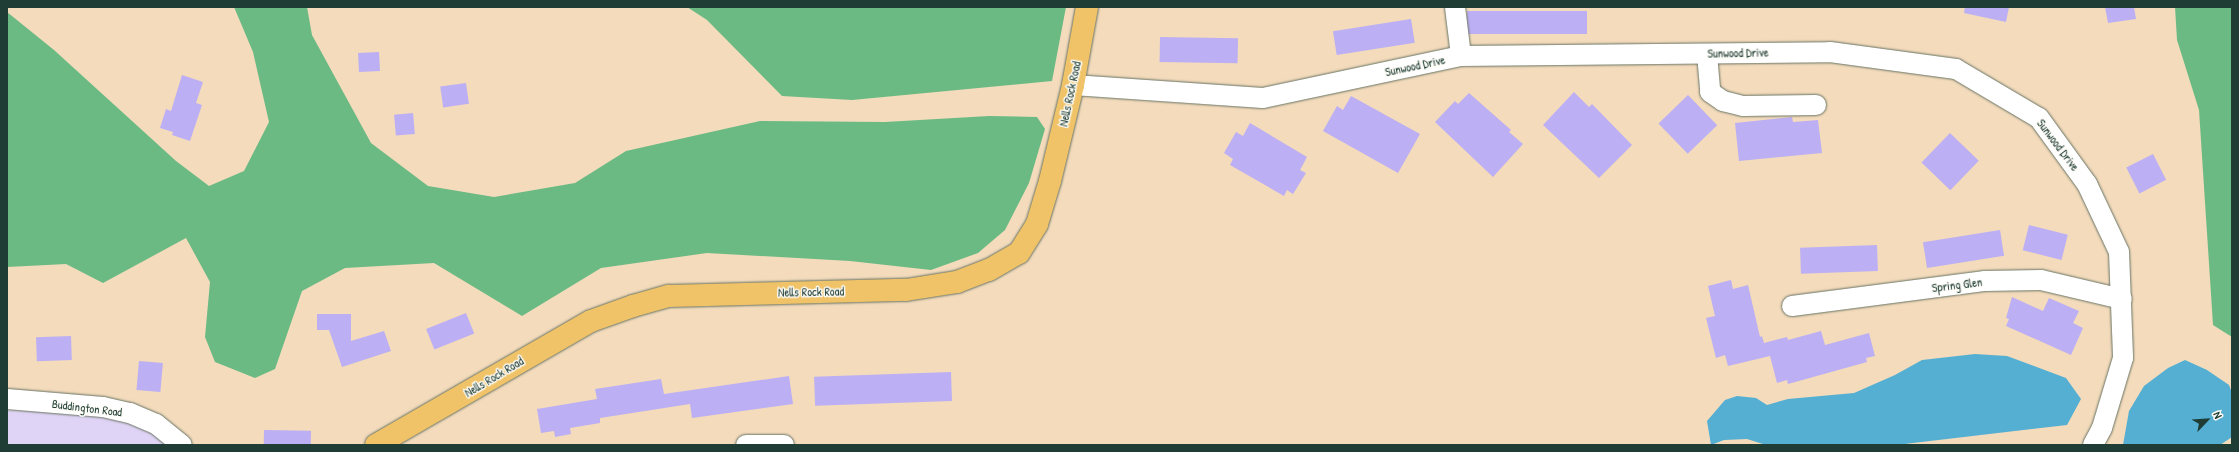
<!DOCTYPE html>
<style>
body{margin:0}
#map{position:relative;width:2239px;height:452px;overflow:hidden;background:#f3dbbc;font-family:"Patrick Hand",sans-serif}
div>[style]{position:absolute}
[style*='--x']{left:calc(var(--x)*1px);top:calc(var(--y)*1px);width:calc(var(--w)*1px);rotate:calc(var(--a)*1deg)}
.built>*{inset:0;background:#dfd4f5}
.forest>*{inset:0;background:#6bba84}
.water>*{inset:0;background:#54afd2}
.building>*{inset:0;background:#bcaff4;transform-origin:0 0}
.roads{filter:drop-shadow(0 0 1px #697464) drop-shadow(0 0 1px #697464)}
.minor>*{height:20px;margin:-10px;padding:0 10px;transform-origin:10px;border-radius:10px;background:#fff}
.major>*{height:22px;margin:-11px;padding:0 11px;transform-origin:11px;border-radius:11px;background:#f0c369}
span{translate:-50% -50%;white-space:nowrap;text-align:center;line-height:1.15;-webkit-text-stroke:3px #fdfcf7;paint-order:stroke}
.street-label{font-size:12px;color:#1f3d34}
.frame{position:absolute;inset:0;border:8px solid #1f3d34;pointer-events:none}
.north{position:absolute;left:2187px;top:400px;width:40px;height:40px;-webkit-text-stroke:3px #fdfcf7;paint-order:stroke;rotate:65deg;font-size:11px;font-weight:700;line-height:16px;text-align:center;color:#1f3d34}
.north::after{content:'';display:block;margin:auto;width:14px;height:18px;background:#1f3d34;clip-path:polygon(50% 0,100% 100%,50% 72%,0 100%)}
</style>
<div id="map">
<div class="built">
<div style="clip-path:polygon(7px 410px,106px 415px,155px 433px,168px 445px,7px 445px)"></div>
</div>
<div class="forest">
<div style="clip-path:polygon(234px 7px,307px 7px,312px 35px,371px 143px,428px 186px,494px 197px,575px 183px,626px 151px,760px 121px,885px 122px,989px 116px,1037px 117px,1045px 129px,1029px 183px,1005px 230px,978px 253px,931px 270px,850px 261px,707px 253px,601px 268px,522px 316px,434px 263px,345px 268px,302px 291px,275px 369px,255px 378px,215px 362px,205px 337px,210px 282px,186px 238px,103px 283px,66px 264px,7px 267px,7px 12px,54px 50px,176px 161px,209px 186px,244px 171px,269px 122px,253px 52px)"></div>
<div style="clip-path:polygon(687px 7px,1066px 7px,1052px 81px,852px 100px,782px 96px,707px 20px)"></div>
<div style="clip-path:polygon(2175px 7px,2232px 7px,2232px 337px,2213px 325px,2199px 110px,2177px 40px)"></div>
</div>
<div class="water">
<div style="clip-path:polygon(1975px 354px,2007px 356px,2066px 378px,2081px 399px,2067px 425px,1896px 445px,1766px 445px,1747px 439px,1724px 440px,1711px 445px,1707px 421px,1725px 400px,1737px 396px,1756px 398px,1767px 405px,1788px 399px,1854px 393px,1895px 375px,1922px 360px)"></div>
<div style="clip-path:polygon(2185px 360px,2207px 370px,2229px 385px,2232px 393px,2232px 437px,2220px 445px,2123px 445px,2129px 411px,2144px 386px,2168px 368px)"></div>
</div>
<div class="building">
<div style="clip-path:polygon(1965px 7px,2009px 7px,2006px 22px,1964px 13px)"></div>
<div style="clip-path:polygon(2105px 7px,2134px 7px,2136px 19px,2108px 23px)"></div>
<div style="left:1587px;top:11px;width:23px;height:120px;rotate:90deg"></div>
<div style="left:1411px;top:19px;width:24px;height:79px;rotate:81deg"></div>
<div style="left:1160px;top:37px;width:78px;height:25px;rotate:1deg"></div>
<div style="left:379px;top:52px;width:19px;height:21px;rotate:87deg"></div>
<div style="clip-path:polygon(182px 75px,203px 82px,196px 103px,202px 105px,190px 141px,172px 135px,173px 132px,160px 128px,166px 109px,171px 111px)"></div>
<div style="left:466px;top:83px;width:21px;height:26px;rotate:82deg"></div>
<div style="clip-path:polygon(1574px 92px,1589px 107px,1592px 104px,1632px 145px,1599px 178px,1543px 125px)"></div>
<div style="clip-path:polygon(1469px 93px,1511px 130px,1509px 132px,1523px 144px,1493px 177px,1435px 122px,1455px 101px,1458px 104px)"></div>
<div style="left:1688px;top:95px;width:42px;height:41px;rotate:46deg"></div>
<div style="clip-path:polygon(1351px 96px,1420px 134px,1398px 173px,1323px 131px,1337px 106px,1343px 110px)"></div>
<div style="left:413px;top:113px;width:21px;height:19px;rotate:85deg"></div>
<div style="clip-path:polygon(1792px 117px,1793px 122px,1818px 120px,1822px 153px,1739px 161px,1735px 123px)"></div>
<div style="clip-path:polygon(1250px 123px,1307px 157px,1300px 170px,1306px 173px,1293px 194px,1287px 190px,1284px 196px,1230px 165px,1233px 159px,1224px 153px,1236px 132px,1243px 136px)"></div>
<div style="left:1950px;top:133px;width:40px;height:41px;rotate:44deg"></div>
<div style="left:2153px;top:154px;width:29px;height:30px;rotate:63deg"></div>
<div style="left:2029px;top:225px;width:40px;height:26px;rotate:14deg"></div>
<div style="left:2000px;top:230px;width:26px;height:78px;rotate:81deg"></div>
<div style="left:1877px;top:245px;width:26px;height:77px;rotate:88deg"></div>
<div style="clip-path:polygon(1731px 280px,1733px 289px,1748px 285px,1760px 337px,1762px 336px,1764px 343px,1787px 337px,1788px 340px,1821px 331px,1825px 345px,1869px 333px,1875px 356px,1866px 358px,1867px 362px,1788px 384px,1787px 380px,1777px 383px,1770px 356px,1728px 366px,1725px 355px,1716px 358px,1706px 318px,1715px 316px,1708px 286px)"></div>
<div style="clip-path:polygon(2012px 297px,2043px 311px,2049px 298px,2079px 311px,2073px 323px,2083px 328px,2071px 355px,2006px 326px,2009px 319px,2006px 318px)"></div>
<div style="left:466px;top:313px;width:22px;height:43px;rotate:68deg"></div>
<div style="clip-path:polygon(317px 314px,351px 314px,351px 341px,384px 331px,391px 351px,342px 367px,329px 330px,317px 330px)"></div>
<div style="left:71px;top:336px;width:24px;height:35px;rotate:88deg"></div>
<div style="left:139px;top:361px;width:24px;height:29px;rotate:5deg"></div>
<div style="left:951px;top:372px;width:29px;height:137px;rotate:88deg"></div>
<div style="clip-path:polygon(789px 376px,793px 404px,692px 418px,690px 404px,600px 418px,600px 423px,570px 428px,571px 434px,555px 437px,554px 431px,541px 433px,537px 409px,597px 399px,595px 389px,661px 379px,664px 394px)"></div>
<div style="left:264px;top:430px;width:47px;height:15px;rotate:1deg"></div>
</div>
<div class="roads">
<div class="minor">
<div style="--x:1455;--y:7;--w:49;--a:83"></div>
<div style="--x:1707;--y:54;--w:38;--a:85"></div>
<div style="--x:1710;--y:92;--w:16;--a:35"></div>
<div style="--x:1723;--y:101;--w:21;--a:14"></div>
<div style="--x:1743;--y:106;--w:73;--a:-0.8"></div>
<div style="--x:1073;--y:85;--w:190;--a:3.9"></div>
<div style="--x:1263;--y:98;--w:202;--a:-12"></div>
<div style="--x:1461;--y:56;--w:369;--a:-0.6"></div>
<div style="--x:1830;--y:52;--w:127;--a:7.7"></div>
<div style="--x:1956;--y:69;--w:96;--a:30.6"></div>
<div style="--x:2039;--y:118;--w:82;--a:54"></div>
<div style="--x:2087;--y:184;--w:75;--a:64.8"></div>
<div style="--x:2119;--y:252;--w:106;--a:87.8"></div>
<div style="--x:2123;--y:358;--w:73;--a:106.7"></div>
<div style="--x:2102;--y:428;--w:19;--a:118"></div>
<div style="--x:1792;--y:306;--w:195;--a:-7.4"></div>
<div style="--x:1985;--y:281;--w:56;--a:-1"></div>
<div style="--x:2041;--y:280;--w:83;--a:13.2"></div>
<div style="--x:7;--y:399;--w:96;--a:4.8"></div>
<div style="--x:103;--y:407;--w:28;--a:13"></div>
<div style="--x:130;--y:413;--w:28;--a:23"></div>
<div style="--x:156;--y:424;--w:33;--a:39"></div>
<div style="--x:746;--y:445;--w:38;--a:0"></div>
</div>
<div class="major">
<div style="--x:376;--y:445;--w:248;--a:-30"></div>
<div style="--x:591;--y:321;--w:45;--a:-19.7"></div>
<div style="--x:633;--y:306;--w:37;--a:-16"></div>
<div style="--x:669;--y:296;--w:237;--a:-1.5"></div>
<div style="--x:906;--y:290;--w:52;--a:-8.9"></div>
<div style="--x:957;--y:282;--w:34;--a:-21"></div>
<div style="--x:989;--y:270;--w:34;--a:-30"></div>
<div style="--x:1019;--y:253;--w:34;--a:-58"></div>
<div style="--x:1037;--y:224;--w:45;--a:-73.2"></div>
<div style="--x:1050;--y:181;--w:99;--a:-76.5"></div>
<div style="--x:1073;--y:85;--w:79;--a:-79.8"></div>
</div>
</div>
<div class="street-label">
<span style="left:1738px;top:53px;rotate:-1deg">Sunwood Drive</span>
<span style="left:1415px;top:66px;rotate:-12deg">Sunwood Drive</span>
<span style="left:1070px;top:94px;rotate:-78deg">Nells Rock Road</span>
<span style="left:2058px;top:145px;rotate:53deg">Sunwood Drive</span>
<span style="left:1957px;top:285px;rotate:-7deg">Spring Glen</span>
<span style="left:811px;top:292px;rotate:-1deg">Nells Rock Road</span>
<span style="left:494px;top:377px;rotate:-31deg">Nells Rock Road</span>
<span style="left:87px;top:408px;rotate:7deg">Buddington Road</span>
</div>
<div class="frame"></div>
<div class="north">N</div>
</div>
